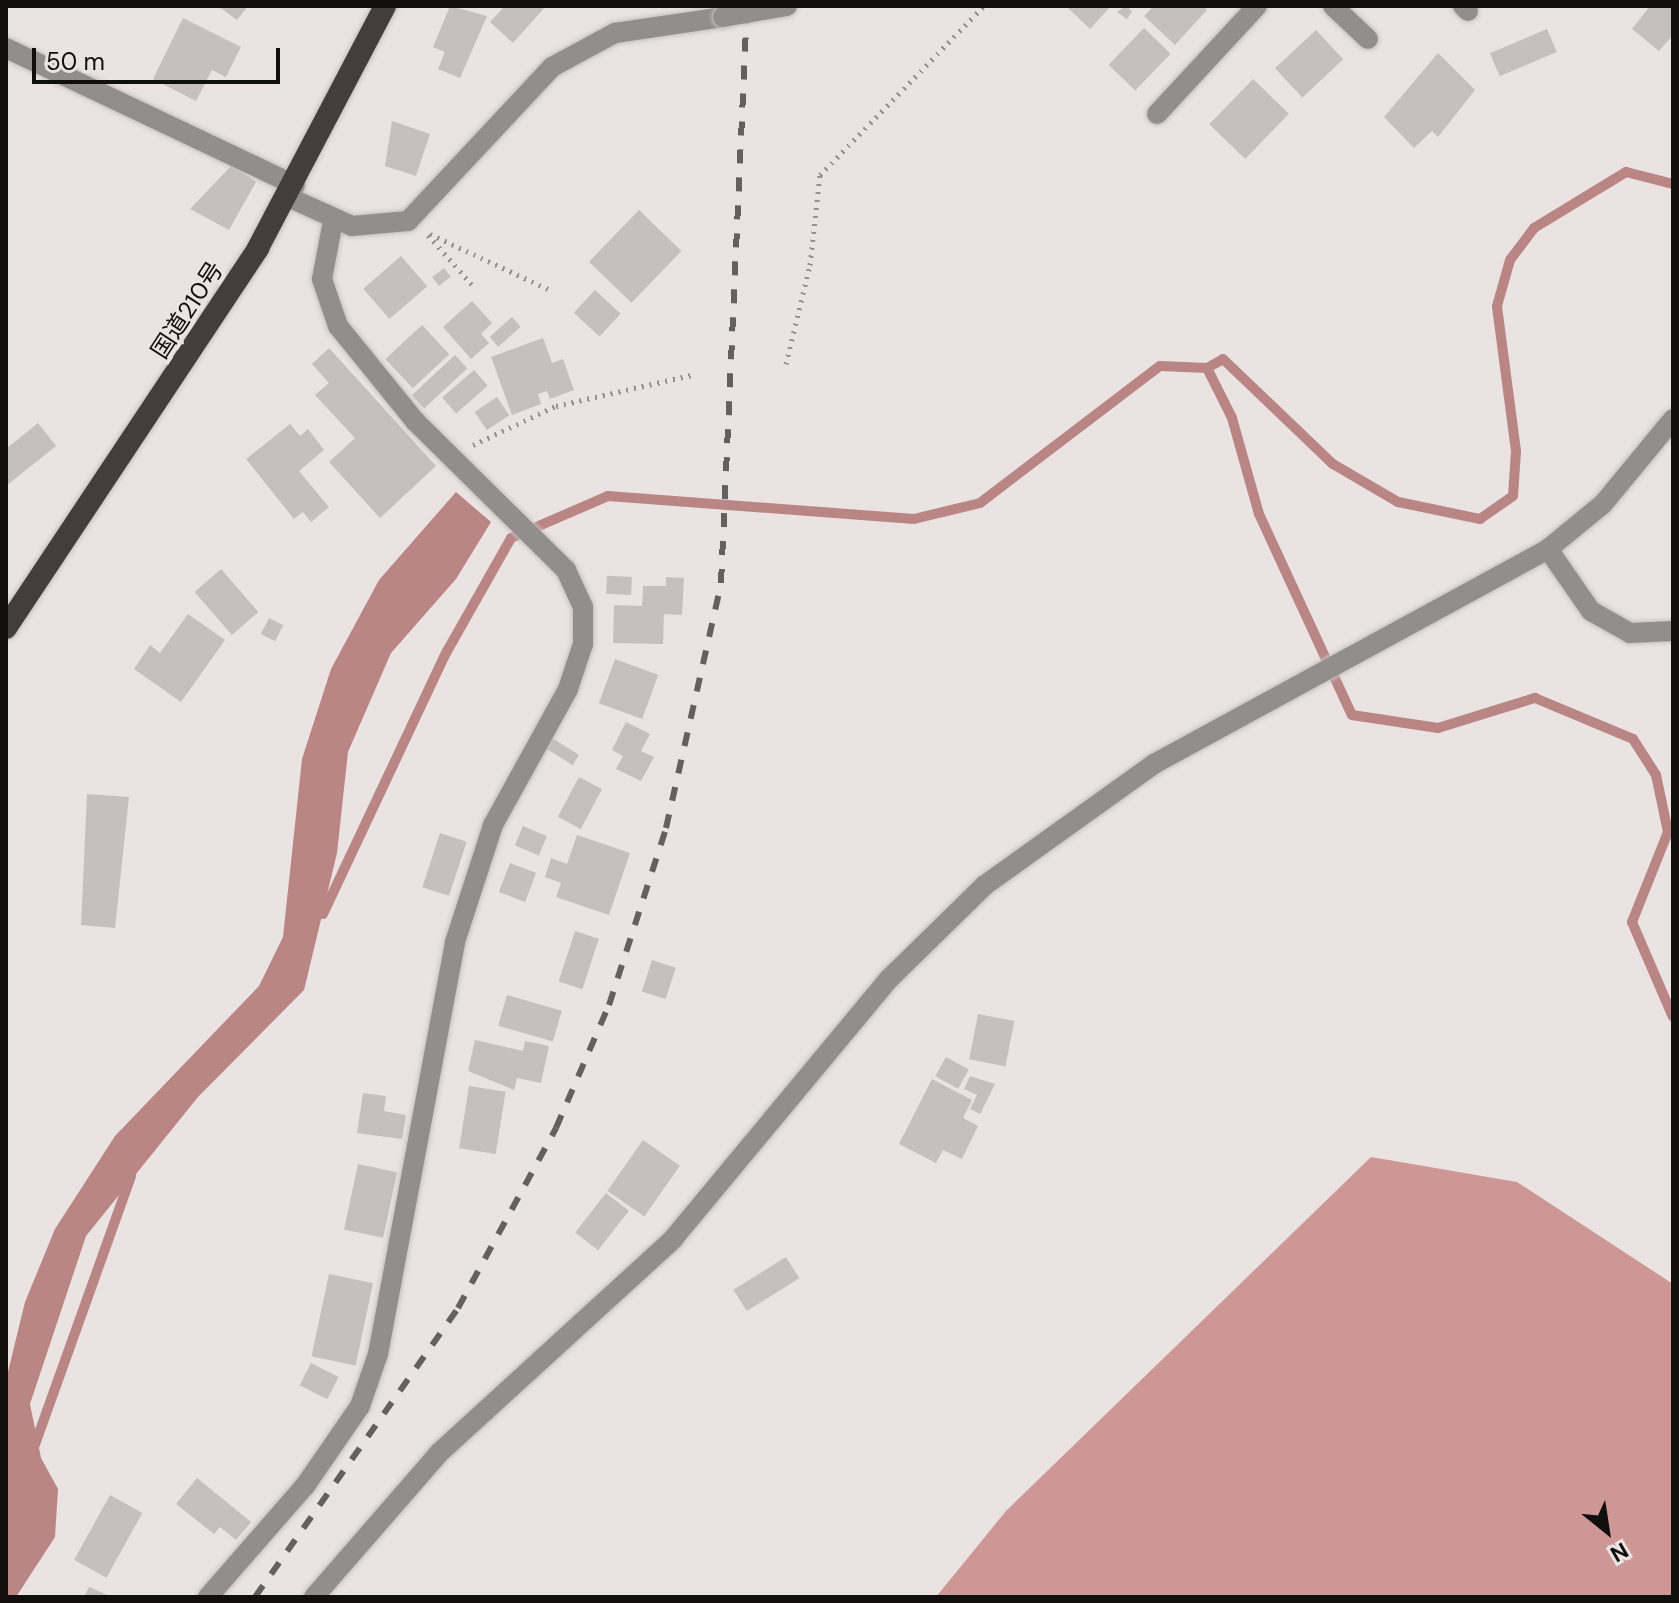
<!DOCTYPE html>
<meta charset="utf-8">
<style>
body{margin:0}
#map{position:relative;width:1679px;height:1603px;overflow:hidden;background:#ebe2e2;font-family:"DM Sans","Noto Sans JP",sans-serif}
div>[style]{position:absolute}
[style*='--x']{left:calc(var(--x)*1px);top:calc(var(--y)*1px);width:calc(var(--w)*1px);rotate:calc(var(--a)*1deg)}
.forest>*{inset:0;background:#cd9796}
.water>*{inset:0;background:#ba8585}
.stream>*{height:10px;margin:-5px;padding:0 5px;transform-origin:5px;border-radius:5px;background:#ba8585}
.building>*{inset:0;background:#c7bebe;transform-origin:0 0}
.path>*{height:5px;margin-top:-2.5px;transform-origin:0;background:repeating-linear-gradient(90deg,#989191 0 2px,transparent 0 8px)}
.roads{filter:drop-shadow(0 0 2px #c8c0c0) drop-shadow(0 0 2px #c8c0c0)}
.minor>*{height:20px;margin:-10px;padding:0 10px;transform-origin:10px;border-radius:10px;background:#928e8e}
.tertiary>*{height:20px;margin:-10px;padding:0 10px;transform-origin:10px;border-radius:10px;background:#928e8e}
.trunk>*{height:22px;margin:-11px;padding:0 11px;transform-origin:11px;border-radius:11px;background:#443d3d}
.rail>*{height:6px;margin-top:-3px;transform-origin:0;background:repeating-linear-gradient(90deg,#656060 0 14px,transparent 0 28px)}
.bridges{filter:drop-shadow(0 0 2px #c8c0c0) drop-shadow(0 0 2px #c8c0c0)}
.minor-bridge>*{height:20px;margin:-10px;padding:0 10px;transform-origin:10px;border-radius:10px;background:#928e8e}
span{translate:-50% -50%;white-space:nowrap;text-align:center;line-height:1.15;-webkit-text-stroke:8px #ebe2e2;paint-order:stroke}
.street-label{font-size:24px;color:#110e0e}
.frame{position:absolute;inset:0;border:8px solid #110e0e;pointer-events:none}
.north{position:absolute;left:1567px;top:1491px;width:80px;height:80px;-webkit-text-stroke:6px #ebe2e2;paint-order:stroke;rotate:150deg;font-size:22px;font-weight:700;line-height:32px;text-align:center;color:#110e0e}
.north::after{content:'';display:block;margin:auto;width:28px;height:36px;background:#110e0e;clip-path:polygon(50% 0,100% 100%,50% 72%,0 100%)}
.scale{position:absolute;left:32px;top:48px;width:248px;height:36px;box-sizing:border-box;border:4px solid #110e0e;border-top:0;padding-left:10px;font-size:24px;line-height:28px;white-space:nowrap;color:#110e0e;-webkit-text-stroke:6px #ebe2e2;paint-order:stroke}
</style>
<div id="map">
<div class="forest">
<div style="clip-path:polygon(1371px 1157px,1517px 1182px,1673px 1284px,1673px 1597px,936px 1597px,1006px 1511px)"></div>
</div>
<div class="water">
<div style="clip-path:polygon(456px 492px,491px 522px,456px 579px,391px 653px,348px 752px,337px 853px,304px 990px,198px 1097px,86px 1236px,30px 1404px,41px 1458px,58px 1489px,55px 1537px,16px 1597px,6px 1597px,6px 1380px,25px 1302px,55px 1229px,115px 1136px,259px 986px,283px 937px,302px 759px,331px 669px,379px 580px)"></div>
</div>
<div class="stream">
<div style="--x:1207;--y:368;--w:56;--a:63.4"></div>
<div style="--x:1232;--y:418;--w:100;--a:74.3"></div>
<div style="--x:1259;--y:514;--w:221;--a:65.2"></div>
<div style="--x:1352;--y:715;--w:87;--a:8.6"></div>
<div style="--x:1438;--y:728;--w:102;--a:-17.2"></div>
<div style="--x:1535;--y:698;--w:106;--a:22.7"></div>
<div style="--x:1633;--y:739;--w:43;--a:57.4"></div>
<div style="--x:1656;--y:775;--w:58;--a:78.1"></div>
<div style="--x:1668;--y:832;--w:97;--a:111.8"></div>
<div style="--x:1632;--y:922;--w:103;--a:66.7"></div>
<div style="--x:323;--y:914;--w:289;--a:-64.8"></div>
<div style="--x:446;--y:653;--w:132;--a:-60.5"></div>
<div style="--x:511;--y:538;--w:106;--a:-23.4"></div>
<div style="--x:608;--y:496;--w:307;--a:4.3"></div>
<div style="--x:914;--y:519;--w:68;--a:-13.6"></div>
<div style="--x:980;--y:503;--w:226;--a:-37.3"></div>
<div style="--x:1160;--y:366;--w:47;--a:2.4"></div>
<div style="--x:1207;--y:368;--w:18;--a:-29"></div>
<div style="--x:1223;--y:359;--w:152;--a:43.7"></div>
<div style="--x:1333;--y:464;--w:75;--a:30.3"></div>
<div style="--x:1398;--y:502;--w:84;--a:11.7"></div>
<div style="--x:1480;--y:519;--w:40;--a:-34.9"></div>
<div style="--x:1513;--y:496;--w:45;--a:-86.2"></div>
<div style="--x:1516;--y:451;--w:146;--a:-97.5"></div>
<div style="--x:1497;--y:306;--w:48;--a:-74.2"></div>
<div style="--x:1510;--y:260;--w:40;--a:-53"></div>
<div style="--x:1534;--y:228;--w:108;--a:-31.3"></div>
<div style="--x:1626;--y:172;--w:49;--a:14.3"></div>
<div style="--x:33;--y:1450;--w:291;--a:-70.3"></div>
</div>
<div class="building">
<div style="clip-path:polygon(218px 6px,248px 6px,237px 20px)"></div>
<div style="clip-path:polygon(450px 6px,487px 16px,460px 78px,438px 69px,445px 52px,433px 47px)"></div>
<div style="clip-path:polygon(505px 6px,546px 6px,513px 43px,490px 22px)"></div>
<div style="clip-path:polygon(1066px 6px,1111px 6px,1090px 29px)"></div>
<div style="clip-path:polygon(1126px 6px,1132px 11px,1127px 19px,1117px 12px)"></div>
<div style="clip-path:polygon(1154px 6px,1203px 6px,1207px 10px,1175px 45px,1144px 16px)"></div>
<div style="clip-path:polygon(1650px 6px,1673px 6px,1673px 35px,1659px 51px,1632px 29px)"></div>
<div style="clip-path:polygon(183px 18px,241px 47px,226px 77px,212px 70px,196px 101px,153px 79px)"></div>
<div style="left:1144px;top:28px;width:37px;height:51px;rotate:44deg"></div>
<div style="left:1547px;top:29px;width:25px;height:62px;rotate:67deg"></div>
<div style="left:1316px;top:30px;width:40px;height:56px;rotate:47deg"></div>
<div style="clip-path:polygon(1438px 53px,1475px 90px,1438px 137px,1432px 131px,1414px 148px,1384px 117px)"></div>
<div style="left:1253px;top:79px;width:50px;height:63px;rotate:44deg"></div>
<div style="clip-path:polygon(392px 121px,430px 134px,416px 176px,385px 166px)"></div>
<div style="clip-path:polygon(232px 165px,256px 182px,229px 230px,190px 209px)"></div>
<div style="left:639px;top:210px;width:59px;height:72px;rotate:44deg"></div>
<div style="left:401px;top:256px;width:40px;height:50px;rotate:49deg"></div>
<div style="left:444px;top:268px;width:11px;height:15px;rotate:52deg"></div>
<div style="left:595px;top:290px;width:35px;height:31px;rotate:43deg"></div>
<div style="clip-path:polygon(472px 301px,492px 323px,481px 334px,489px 343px,471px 359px,443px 327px)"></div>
<div style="left:512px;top:317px;width:13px;height:30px;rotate:48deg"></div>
<div style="left:422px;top:325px;width:40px;height:50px;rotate:47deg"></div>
<div style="clip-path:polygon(543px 338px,552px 363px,563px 359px,574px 390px,550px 399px,547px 391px,538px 394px,541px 404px,512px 415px,491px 357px)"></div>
<div style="clip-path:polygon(329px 348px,436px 466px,380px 518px,329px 462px,355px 438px,315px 395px,329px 383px,312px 364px)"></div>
<div style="left:455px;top:355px;width:18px;height:59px;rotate:47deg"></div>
<div style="left:474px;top:370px;width:21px;height:42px;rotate:49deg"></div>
<div style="left:497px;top:397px;width:22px;height:27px;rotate:56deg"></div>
<div style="clip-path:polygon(38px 423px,56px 446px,6px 486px,6px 449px)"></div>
<div style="clip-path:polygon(290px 424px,300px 436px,308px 429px,324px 450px,299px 471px,329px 507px,311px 522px,303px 512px,294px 519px,246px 459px)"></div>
<div style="left:221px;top:569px;width:57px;height:35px;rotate:49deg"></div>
<div style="left:632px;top:577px;width:18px;height:25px;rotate:93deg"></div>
<div style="clip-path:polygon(666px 577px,684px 578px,682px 615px,664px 614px,663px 644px,613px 643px,614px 605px,642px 606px,643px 586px,666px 586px)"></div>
<div style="clip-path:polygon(188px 614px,225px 640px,181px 702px,134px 669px,150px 645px,160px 653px)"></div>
<div style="left:269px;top:618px;width:16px;height:18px;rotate:27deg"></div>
<div style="left:615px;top:659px;width:46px;height:47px;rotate:20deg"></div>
<div style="clip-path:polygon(626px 722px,650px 734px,641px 751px,654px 757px,641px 781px,616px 769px,623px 756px,612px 750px)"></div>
<div style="left:552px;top:738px;width:32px;height:12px;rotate:32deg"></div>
<div style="left:579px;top:777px;width:26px;height:45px;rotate:28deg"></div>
<div style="clip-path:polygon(87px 794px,129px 797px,115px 928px,81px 925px)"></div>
<div style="left:523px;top:826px;width:26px;height:21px;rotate:23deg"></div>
<div style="left:440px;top:833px;width:28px;height:57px;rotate:18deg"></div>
<div style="clip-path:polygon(577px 835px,630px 853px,609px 915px,556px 897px,561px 883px,545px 877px,551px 858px,567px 864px)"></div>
<div style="left:510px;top:863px;width:28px;height:31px;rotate:21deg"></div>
<div style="left:575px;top:931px;width:25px;height:53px;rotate:18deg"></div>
<div style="left:652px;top:960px;width:25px;height:33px;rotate:18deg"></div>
<div style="left:507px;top:995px;width:57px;height:32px;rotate:16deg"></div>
<div style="left:978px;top:1014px;width:37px;height:46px;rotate:11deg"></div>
<div style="clip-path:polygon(475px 1040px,523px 1051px,525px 1041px,549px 1046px,541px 1083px,517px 1078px,514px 1090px,468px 1071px)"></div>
<div style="left:946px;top:1057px;width:26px;height:22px;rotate:29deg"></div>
<div style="clip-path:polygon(970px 1076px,995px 1084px,980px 1114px,970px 1109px,977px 1095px,964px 1089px)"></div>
<div style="clip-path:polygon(932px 1079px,972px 1100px,963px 1118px,978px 1126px,962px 1159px,943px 1150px,936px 1163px,899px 1144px)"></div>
<div style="left:469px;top:1086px;width:37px;height:63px;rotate:9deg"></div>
<div style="clip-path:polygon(363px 1093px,386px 1096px,384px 1111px,406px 1115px,402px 1139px,357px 1133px)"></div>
<div style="left:643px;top:1140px;width:45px;height:62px;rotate:35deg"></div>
<div style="left:358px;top:1164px;width:40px;height:67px;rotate:12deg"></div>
<div style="left:606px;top:1193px;width:29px;height:50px;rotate:38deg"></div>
<div style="left:786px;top:1257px;width:25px;height:62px;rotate:58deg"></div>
<div style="left:329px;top:1274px;width:45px;height:84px;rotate:12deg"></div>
<div style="left:311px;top:1363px;width:31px;height:25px;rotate:27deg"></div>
<div style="clip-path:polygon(197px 1478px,251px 1522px,236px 1540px,220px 1527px,214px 1534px,176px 1504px)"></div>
<div style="left:110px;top:1495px;width:37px;height:74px;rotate:29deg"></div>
<div style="clip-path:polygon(89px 1587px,112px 1597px,84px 1597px)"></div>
</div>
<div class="path">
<div style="--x:430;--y:234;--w:132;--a:25"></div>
<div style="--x:428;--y:235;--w:69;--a:48.5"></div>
<div style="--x:786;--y:364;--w:102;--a:-76.4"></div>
<div style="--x:810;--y:265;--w:91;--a:-83.7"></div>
<div style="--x:820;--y:175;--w:235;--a:-45.9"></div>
<div style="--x:473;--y:445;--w:92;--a:-25.2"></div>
<div style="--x:556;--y:406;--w:139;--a:-12.9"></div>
</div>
<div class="roads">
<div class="minor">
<div style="--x:1333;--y:6;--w:48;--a:43.3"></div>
<div style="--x:1463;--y:6;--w:7;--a:45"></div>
<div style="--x:6;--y:48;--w:320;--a:25.4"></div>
<div style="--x:1157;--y:114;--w:147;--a:-47.2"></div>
<div style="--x:288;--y:197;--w:70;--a:24.4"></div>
<div style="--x:352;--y:226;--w:56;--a:-5.1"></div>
<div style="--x:408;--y:221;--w:211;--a:-46.9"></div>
<div style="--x:552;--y:67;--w:72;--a:-28.4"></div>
<div style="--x:615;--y:33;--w:109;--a:-8.4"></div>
<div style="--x:1548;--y:549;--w:75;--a:55.3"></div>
<div style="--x:1591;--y:611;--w:45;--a:29.4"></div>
<div style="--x:1630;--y:633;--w:43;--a:-2.7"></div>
<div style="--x:208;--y:1597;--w:147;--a:-48.9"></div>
<div style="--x:305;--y:1486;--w:97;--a:-55.5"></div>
<div style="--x:360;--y:1406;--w:55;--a:-70.9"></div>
<div style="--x:378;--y:1354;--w:419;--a:-79.4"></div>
<div style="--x:455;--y:942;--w:123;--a:-72"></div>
<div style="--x:493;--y:825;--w:155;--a:-61.1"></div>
<div style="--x:568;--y:689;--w:47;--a:-71.6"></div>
<div style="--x:583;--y:644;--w:37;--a:-90"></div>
<div style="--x:583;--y:607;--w:41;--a:-114.7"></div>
<div style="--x:566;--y:570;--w:212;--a:-135.4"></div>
<div style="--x:415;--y:421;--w:122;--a:-129"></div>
<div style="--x:338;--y:326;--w:50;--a:-108.8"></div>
<div style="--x:322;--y:279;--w:59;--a:-79.3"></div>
</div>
<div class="tertiary">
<div style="--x:314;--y:1597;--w:191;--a:-49"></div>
<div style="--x:439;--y:1453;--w:317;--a:-42.4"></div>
<div style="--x:673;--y:1239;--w:338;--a:-50.3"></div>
<div style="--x:889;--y:979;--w:134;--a:-44.4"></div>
<div style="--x:985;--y:885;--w:208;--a:-35.6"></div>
<div style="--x:1154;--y:764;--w:449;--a:-28.6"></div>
<div style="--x:1548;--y:549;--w:71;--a:-39.3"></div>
<div style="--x:1603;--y:504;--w:110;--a:-50.5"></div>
</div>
<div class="trunk">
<div style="--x:6;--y:628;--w:456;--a:-56.4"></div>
<div style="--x:258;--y:248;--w:273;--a:-62.3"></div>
</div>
</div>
<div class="rail">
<div style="--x:255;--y:1597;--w:353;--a:-54.9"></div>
<div style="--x:458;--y:1308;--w:205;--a:-61.4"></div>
<div style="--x:556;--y:1128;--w:134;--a:-66.7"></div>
<div style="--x:609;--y:1005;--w:186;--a:-72.1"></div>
<div style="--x:666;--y:828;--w:251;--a:-77.3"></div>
<div style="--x:721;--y:583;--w:578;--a:-87.42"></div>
</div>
<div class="bridges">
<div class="minor-bridge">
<div style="--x:723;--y:17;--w:65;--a:-9.8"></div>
</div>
</div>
<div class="street-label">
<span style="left:187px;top:310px;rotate:-57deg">国道210号</span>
</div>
<div class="frame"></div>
<div class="north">N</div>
<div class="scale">50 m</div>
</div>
